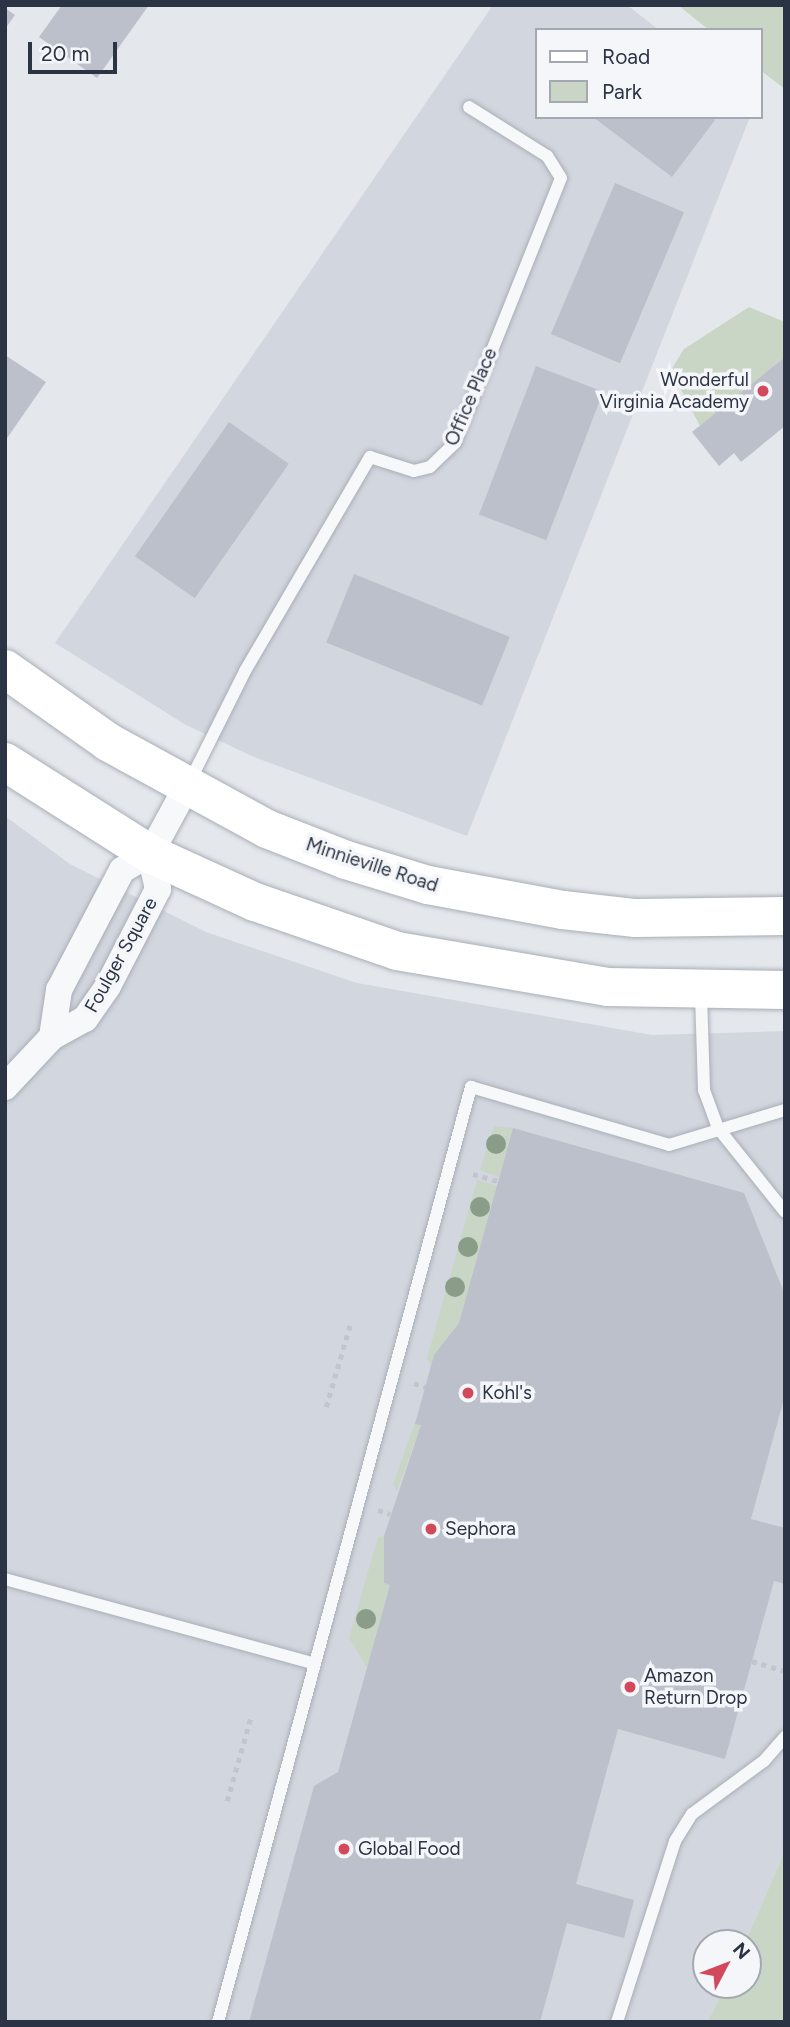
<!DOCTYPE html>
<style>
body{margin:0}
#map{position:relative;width:790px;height:2027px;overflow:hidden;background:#e4e7ec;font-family:Figtree,sans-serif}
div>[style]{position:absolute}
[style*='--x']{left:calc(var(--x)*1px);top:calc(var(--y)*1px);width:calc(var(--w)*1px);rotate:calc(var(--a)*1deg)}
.built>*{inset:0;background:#d2d6de}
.green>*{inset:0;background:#c9d6c5}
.building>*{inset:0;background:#bbc0ca;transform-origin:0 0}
.path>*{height:4.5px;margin-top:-2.25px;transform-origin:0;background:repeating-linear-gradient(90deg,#c2c5cb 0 5px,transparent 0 10px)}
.roads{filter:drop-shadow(0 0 2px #a9aeb7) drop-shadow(0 0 2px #a9aeb7)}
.lane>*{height:12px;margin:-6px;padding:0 6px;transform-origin:6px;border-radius:6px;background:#f7f8fa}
.street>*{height:26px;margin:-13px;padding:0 13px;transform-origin:13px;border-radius:13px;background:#f7f8fa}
.primary>*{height:38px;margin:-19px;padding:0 19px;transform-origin:19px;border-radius:19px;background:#fff}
.trees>*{width:20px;height:20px;margin:-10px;border-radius:50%;background:#899d89}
.dots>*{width:19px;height:19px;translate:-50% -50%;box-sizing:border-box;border:4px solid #f4f6f9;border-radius:50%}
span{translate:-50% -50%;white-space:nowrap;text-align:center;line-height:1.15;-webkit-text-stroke:7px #f4f6f9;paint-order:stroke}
.poi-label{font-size:19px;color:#2b3445}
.right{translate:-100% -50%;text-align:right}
.left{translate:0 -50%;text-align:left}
.street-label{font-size:19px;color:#2b3445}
.frame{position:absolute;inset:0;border:7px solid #2b3445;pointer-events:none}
.legend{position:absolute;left:535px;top:28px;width:228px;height:91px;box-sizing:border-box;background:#f4f6f9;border:2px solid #a4a8b1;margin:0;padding:9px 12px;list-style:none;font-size:21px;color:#2b3445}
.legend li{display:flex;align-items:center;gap:14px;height:35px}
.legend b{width:35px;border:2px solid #a4a8b1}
.north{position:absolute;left:692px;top:1929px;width:70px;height:70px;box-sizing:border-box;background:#f4f6f9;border:2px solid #a4a8b1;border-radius:50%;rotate:48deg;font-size:19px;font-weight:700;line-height:28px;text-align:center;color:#2b3445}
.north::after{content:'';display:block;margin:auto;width:24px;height:32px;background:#d1495b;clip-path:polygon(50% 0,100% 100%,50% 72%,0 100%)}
.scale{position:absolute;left:28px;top:42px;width:89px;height:32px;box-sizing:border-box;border:4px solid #2b3445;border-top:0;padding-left:9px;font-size:21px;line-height:24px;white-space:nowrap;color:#2b3445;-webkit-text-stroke:5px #f4f6f9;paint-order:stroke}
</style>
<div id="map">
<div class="built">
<div style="clip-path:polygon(493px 5px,627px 5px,659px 30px,536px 30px,536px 117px,750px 117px,467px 836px,254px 757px,186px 725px,55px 643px)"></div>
<div style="clip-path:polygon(5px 816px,70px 864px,206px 932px,357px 983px,652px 1035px,785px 1031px,785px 1850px,745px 1943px,706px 1943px,706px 1985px,726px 1985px,707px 2022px,5px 2022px)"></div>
</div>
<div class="green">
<div style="clip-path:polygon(678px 5px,785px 5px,785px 89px,760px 70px,760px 30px,709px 30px)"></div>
<div style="clip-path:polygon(749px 307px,785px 322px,785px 357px,700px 426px,671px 370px,684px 349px)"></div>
<div style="clip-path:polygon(494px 1126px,513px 1128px,499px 1177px,480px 1170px)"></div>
<div style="clip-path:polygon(477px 1180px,497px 1186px,459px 1323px,431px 1366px,427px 1358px)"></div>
<div style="clip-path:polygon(419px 1411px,415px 1423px,421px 1425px,397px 1491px,393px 1484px)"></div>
<div style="clip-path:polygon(384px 1536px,384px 1583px,390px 1585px,367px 1668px,349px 1638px,378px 1537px)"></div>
<div style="clip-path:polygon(785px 1850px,785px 2022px,707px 2022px,726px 1985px,748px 1985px,745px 1943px)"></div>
</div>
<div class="building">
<div style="clip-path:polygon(62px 5px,149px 5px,97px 78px,39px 37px)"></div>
<div style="clip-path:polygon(5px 8px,15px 15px,5px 29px)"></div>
<div style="clip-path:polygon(593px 117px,710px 117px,715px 120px,672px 177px)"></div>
<div style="left:615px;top:183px;width:75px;height:164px;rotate:23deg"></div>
<div style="clip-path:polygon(5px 355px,46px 382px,5px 441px)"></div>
<div style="clip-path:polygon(785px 357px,785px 426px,741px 462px,734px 453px,719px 466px,692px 432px)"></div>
<div style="left:536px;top:366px;width:72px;height:159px;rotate:21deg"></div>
<div style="left:229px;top:422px;width:73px;height:164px;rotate:35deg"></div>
<div style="left:354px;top:574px;width:168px;height:74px;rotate:22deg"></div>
<div style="clip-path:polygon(513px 1128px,744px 1193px,785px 1295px,785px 1395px,751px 1519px,785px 1528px,785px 1584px,774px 1581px,725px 1759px,618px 1729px,576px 1884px,634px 1900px,624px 1938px,567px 1923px,540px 2022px,249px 2022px,314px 1786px,338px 1772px,390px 1585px,384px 1583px,384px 1536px,421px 1425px,415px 1424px,434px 1355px,459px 1323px)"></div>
</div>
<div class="path">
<div style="--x:473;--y:1174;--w:26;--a:16"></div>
<div style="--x:414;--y:1383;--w:12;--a:20"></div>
<div style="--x:326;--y:1407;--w:85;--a:-73.7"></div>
<div style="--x:378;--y:1510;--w:13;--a:18"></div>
<div style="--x:752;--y:1661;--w:34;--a:17"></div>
<div style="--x:227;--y:1801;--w:88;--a:-74.2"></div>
</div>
<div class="roads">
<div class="lane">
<div style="--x:189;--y:783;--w:125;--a:-63.4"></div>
<div style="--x:245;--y:671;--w:248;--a:-59.7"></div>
<div style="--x:370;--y:457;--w:46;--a:17.7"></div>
<div style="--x:414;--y:471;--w:16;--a:-14"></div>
<div style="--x:430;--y:467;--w:35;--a:-44"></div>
<div style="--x:455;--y:443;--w:285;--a:-68.2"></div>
<div style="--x:561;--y:178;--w:26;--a:-122"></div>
<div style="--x:547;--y:156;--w:92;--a:-147.9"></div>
<div style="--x:701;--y:994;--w:96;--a:88.2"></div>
<div style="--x:704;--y:1090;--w:40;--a:69.8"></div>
<div style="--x:718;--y:1128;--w:107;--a:51.4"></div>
<div style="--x:5;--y:1579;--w:321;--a:15.3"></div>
<div style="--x:218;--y:2022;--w:969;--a:-74.86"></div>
<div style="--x:471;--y:1087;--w:206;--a:16.3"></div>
<div style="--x:669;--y:1145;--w:121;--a:-16.8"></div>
<div style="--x:617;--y:2022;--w:190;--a:-72.2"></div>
<div style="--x:675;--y:1841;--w:32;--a:-58"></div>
<div style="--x:692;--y:1814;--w:89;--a:-36.4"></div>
<div style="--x:764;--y:1761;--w:32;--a:-49"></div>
</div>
<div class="street">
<div style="--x:52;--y:1037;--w:48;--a:-81.5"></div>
<div style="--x:59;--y:990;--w:136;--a:-62.3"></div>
<div style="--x:122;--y:870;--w:32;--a:-30"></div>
<div style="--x:150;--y:854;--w:77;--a:-61.4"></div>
<div style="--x:5;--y:1087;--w:69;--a:-46.8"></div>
<div style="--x:52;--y:1037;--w:38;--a:-29"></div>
<div style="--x:85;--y:1019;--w:40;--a:-55.1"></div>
<div style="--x:108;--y:986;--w:109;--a:-62.7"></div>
<div style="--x:158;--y:889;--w:36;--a:-103"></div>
</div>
<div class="primary">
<div style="--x:5;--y:669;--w:126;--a:35.3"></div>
<div style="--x:108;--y:742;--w:181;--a:28.7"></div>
<div style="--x:267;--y:829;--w:85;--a:21.4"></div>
<div style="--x:346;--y:860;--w:86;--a:17"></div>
<div style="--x:428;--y:885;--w:137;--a:10.5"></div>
<div style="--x:563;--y:910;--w:73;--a:6.3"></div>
<div style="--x:636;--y:918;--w:149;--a:-0.8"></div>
<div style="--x:5;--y:762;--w:172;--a:32.4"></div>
<div style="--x:150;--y:854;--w:115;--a:24.6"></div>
<div style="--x:255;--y:902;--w:150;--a:19"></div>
<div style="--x:397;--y:951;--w:214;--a:9.7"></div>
<div style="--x:608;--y:987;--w:177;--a:1"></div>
</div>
</div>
<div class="trees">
<div style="left:496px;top:1144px"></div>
<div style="left:480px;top:1207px"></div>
<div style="left:468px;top:1247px"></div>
<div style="left:455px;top:1287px"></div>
<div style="left:366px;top:1619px"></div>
</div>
<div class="dots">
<div style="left:763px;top:391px;background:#d1495b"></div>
<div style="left:468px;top:1393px;background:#d1495b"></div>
<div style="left:431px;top:1529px;background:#d1495b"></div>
<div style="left:630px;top:1687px;background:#d1495b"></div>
<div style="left:344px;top:1849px;background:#d1495b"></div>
</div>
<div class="poi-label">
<span class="right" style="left:749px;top:391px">Wonderful<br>Virginia Academy</span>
<span class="left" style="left:482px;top:1393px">Kohl's</span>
<span class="left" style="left:445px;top:1529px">Sephora</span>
<span class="left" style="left:644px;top:1687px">Amazon<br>Return Drop</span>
<span class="left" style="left:358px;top:1849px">Global Food</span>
</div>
<div class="street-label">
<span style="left:471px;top:397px;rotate:-67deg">Office Place</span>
<span style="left:372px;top:865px;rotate:18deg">Minnieville Road</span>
<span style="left:121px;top:955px;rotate:-61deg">Foulger Square</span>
</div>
<div class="frame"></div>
<ul class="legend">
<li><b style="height:9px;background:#fff"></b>Road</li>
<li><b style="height:19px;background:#c9d6c5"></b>Park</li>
</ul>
<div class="north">N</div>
<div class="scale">20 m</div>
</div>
